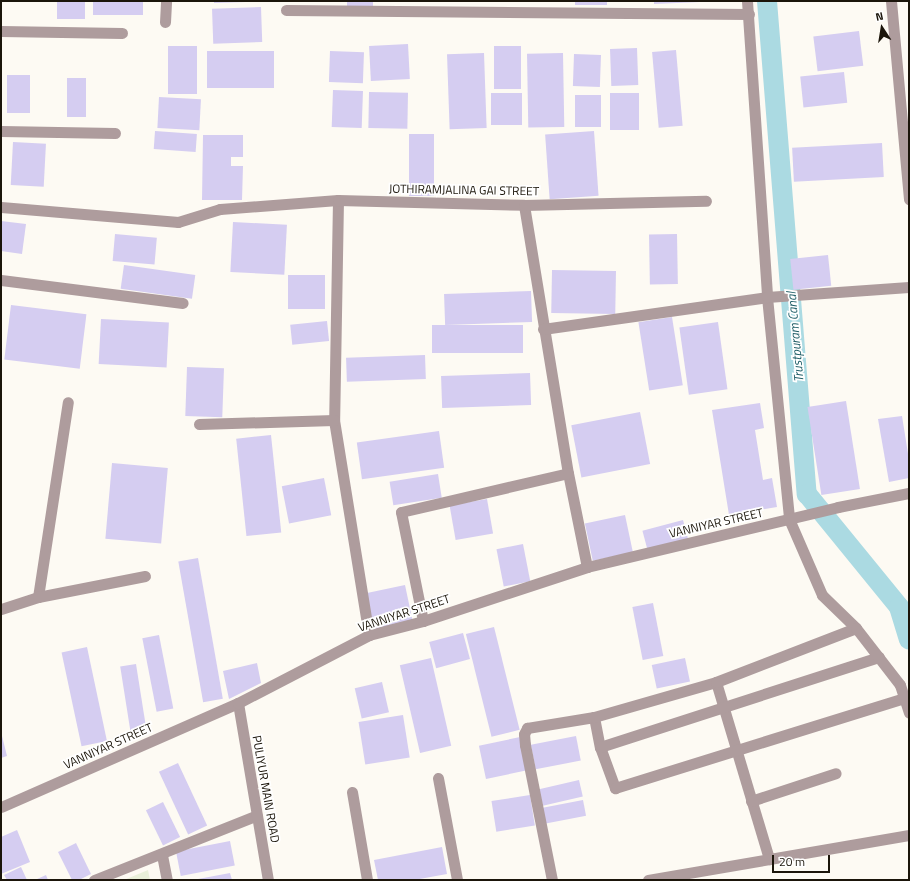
<!DOCTYPE html>
<style>
body{margin:0}
#map{position:relative;width:910px;height:881px;overflow:hidden;background:#fdfaf3;font-family:"Titillium Web",sans-serif}
div>[style]{position:absolute}
[style*='--x']{left:calc(var(--x)*1px);top:calc(var(--y)*1px);width:calc(var(--w)*1px);rotate:calc(var(--a)*1deg)}
.green>*{inset:0;background:#e9f0d9}
.canal>*{height:20px;margin:-10px;padding:0 10px;transform-origin:10px;border-radius:10px;background:#abdae2}
.building>*{inset:0;background:#d5cdf1;transform-origin:0 0}
.minor>*{height:11px;margin:-5.5px;padding:0 5.5px;transform-origin:5.5px;border-radius:5.5px;background:#ae9c9d}
.tertiary>*{height:11px;margin:-5.5px;padding:0 5.5px;transform-origin:5.5px;border-radius:5.5px;background:#ae9c9d}
span{translate:-50% -50%;white-space:nowrap;text-align:center;line-height:1.15;-webkit-text-stroke:3.5px #fff;paint-order:stroke}
.street-label{font-size:12px;color:#1b150a}
.water-label{font-size:13px;color:#1d5c65;font-style:italic}
.frame{position:absolute;inset:0;border:2px solid #1b150a;pointer-events:none}
.north{position:absolute;left:862px;top:8px;width:40px;height:40px;-webkit-text-stroke:3px #fff;paint-order:stroke;rotate:348deg;font-size:11px;font-weight:700;line-height:16px;text-align:center;color:#1b150a}
.north::after{content:'';display:block;margin:auto;width:14px;height:18px;background:#1b150a;clip-path:polygon(50% 0,100% 100%,50% 72%,0 100%)}
.scale{position:absolute;left:772px;top:855px;width:58px;height:18px;box-sizing:border-box;border:2px solid #1b150a;border-top:0;padding-left:5px;font-size:12px;line-height:14px;white-space:nowrap;color:#1b150a;-webkit-text-stroke:3px #fff;paint-order:stroke}
</style>
<div id="map">
<div class="green">
<div style="clip-path:polygon(148px 870px,150px 880px,124px 880px)"></div>
</div>
<div class="canal">
<div style="--x:767;--y:1;--w:495;--a:85.4"></div>
<div style="--x:807;--y:494;--w:146;--a:50.8"></div>
<div style="--x:899;--y:607;--w:34;--a:73"></div>
</div>
<div class="building">
<div style="left:57px;top:1px;width:28px;height:18px"></div>
<div style="left:93px;top:1px;width:50px;height:14px"></div>
<div style="clip-path:polygon(214px 1px,246px 1px,246px 2px,214px 3px)"></div>
<div style="left:347px;top:1px;width:26px;height:6px"></div>
<div style="left:575px;top:1px;width:32px;height:4px"></div>
<div style="clip-path:polygon(654px 1px,700px 1px,700px 2px,654px 4px)"></div>
<div style="left:261px;top:7px;width:35px;height:49px;rotate:88deg"></div>
<div style="left:859px;top:31px;width:35px;height:46px;rotate:83deg"></div>
<div style="left:408px;top:44px;width:35px;height:39px;rotate:87deg"></div>
<div style="left:168px;top:46px;width:29px;height:48px"></div>
<div style="left:494px;top:46px;width:27px;height:43px"></div>
<div style="left:637px;top:48px;width:37px;height:27px;rotate:88deg"></div>
<div style="left:676px;top:50px;width:76px;height:24px;rotate:85deg"></div>
<div style="left:274px;top:51px;width:37px;height:67px;rotate:90deg"></div>
<div style="left:330px;top:51px;width:34px;height:31px;rotate:2deg"></div>
<div style="left:484px;top:53px;width:75px;height:37px;rotate:88deg"></div>
<div style="left:563px;top:53px;width:74px;height:36px;rotate:89deg"></div>
<div style="left:574px;top:54px;width:27px;height:32px;rotate:2deg"></div>
<div style="left:844px;top:72px;width:31px;height:44px;rotate:84deg"></div>
<div style="left:7px;top:75px;width:23px;height:38px"></div>
<div style="left:67px;top:78px;width:19px;height:39px"></div>
<div style="left:333px;top:90px;width:30px;height:37px;rotate:2deg"></div>
<div style="left:369px;top:92px;width:39px;height:36px;rotate:1deg"></div>
<div style="left:491px;top:93px;width:31px;height:32px"></div>
<div style="left:639px;top:93px;width:37px;height:29px;rotate:90deg"></div>
<div style="left:575px;top:95px;width:26px;height:32px"></div>
<div style="left:159px;top:97px;width:42px;height:31px;rotate:3deg"></div>
<div style="left:155px;top:131px;width:42px;height:18px;rotate:4deg"></div>
<div style="left:594px;top:131px;width:65px;height:49px;rotate:86deg"></div>
<div style="left:409px;top:134px;width:25px;height:62px"></div>
<div style="clip-path:polygon(203px 135px,243px 135px,243px 157px,231px 157px,231px 166px,243px 166px,242px 200px,202px 200px)"></div>
<div style="left:13px;top:142px;width:33px;height:43px;rotate:3deg"></div>
<div style="left:882px;top:143px;width:34px;height:90px;rotate:87deg"></div>
<div style="clip-path:polygon(1px 221px,26px 224px,22px 254px,1px 251px)"></div>
<div style="left:233px;top:222px;width:54px;height:50px;rotate:3deg"></div>
<div style="left:115px;top:234px;width:42px;height:27px;rotate:5deg"></div>
<div style="left:677px;top:234px;width:50px;height:28px;rotate:89deg"></div>
<div style="left:828px;top:255px;width:31px;height:38px;rotate:84deg"></div>
<div style="left:124px;top:265px;width:72px;height:24px;rotate:8deg"></div>
<div style="left:552px;top:270px;width:64px;height:43px;rotate:1deg"></div>
<div style="left:288px;top:275px;width:37px;height:34px"></div>
<div style="left:531px;top:291px;width:31px;height:87px;rotate:88deg"></div>
<div style="left:11px;top:305px;width:76px;height:55px;rotate:7deg"></div>
<div style="left:672px;top:317px;width:69px;height:34px;rotate:81deg"></div>
<div style="left:101px;top:319px;width:68px;height:45px;rotate:3deg"></div>
<div style="left:327px;top:321px;width:20px;height:37px;rotate:84deg"></div>
<div style="left:718px;top:322px;width:68px;height:39px;rotate:82deg"></div>
<div style="left:523px;top:325px;width:28px;height:91px;rotate:90deg"></div>
<div style="left:425px;top:355px;width:24px;height:79px;rotate:88deg"></div>
<div style="left:187px;top:367px;width:37px;height:49px;rotate:2deg"></div>
<div style="left:530px;top:373px;width:32px;height:89px;rotate:88deg"></div>
<div style="left:846px;top:401px;width:89px;height:39px;rotate:81deg"></div>
<div style="clip-path:polygon(760px 403px,764px 428px,755px 430px,763px 480px,772px 478px,777px 507px,729px 515px,712px 410px)"></div>
<div style="left:640px;top:412px;width:53px;height:70px;rotate:79deg"></div>
<div style="clip-path:polygon(902px 416px,909px 460px,909px 478px,889px 482px,878px 419px)"></div>
<div style="left:439px;top:431px;width:37px;height:83px;rotate:82deg"></div>
<div style="left:271px;top:435px;width:98px;height:35px;rotate:84deg"></div>
<div style="left:112px;top:463px;width:56px;height:76px;rotate:5deg"></div>
<div style="left:438px;top:474px;width:24px;height:49px;rotate:81deg"></div>
<div style="left:324px;top:478px;width:38px;height:43px;rotate:79deg"></div>
<div style="left:487px;top:499px;width:35px;height:38px;rotate:80deg"></div>
<div style="left:625px;top:515px;width:38px;height:41px;rotate:78deg"></div>
<div style="left:683px;top:520px;width:20px;height:42px;rotate:75deg"></div>
<div style="left:523px;top:544px;width:38px;height:27px;rotate:79deg"></div>
<div style="left:198px;top:558px;width:143px;height:20px;rotate:80deg"></div>
<div style="left:405px;top:585px;width:38px;height:40px;rotate:78deg"></div>
<div style="left:653px;top:603px;width:54px;height:21px;rotate:79deg"></div>
<div style="left:494px;top:627px;width:106px;height:29px;rotate:76deg"></div>
<div style="left:463px;top:633px;width:27px;height:35px;rotate:75deg"></div>
<div style="left:159px;top:635px;width:75px;height:17px;rotate:79deg"></div>
<div style="left:87px;top:647px;width:96px;height:26px;rotate:78deg"></div>
<div style="left:431px;top:658px;width:90px;height:32px;rotate:77deg"></div>
<div style="left:685px;top:658px;width:24px;height:34px;rotate:78deg"></div>
<div style="clip-path:polygon(257px 663px,261px 683px,229px 699px,223px 671px)"></div>
<div style="left:136px;top:664px;width:65px;height:16px;rotate:81deg"></div>
<div style="left:382px;top:682px;width:31px;height:28px;rotate:77deg"></div>
<div style="left:403px;top:715px;width:43px;height:45px;rotate:81deg"></div>
<div style="clip-path:polygon(1px 732px,7px 756px,1px 758px)"></div>
<div style="left:576px;top:736px;width:25px;height:46px;rotate:79deg"></div>
<div style="left:520px;top:737px;width:34px;height:42px;rotate:78deg"></div>
<div style="left:178px;top:763px;width:69px;height:21px;rotate:65deg"></div>
<div style="left:579px;top:780px;width:17px;height:41px;rotate:77deg"></div>
<div style="left:530px;top:795px;width:31px;height:39px;rotate:81deg"></div>
<div style="left:583px;top:800px;width:16px;height:41px;rotate:79deg"></div>
<div style="left:163px;top:802px;width:39px;height:19px;rotate:64deg"></div>
<div style="clip-path:polygon(17px 830px,30px 862px,1px 874px,1px 837px)"></div>
<div style="left:230px;top:841px;width:25px;height:55px;rotate:79deg"></div>
<div style="clip-path:polygon(76px 843px,91px 874px,79px 880px,72px 880px,58px 852px)"></div>
<div style="clip-path:polygon(442px 847px,447px 874px,414px 880px,378px 880px,374px 860px)"></div>
<div style="clip-path:polygon(21px 867px,27px 880px,7px 880px,4px 875px)"></div>
<div style="clip-path:polygon(230px 873px,232px 880px,198px 880px,198px 879px)"></div>
<div style="clip-path:polygon(46px 875px,48px 880px,35px 880px)"></div>
</div>
<div class="minor">
<div style="--x:747;--y:1;--w:297;--a:86.1"></div>
<div style="--x:767;--y:297;--w:223;--a:84.3"></div>
<div style="--x:891;--y:1;--w:199;--a:84.8"></div>
<div style="--x:286;--y:10;--w:463;--a:0.5"></div>
<div style="--x:165;--y:22;--w:21;--a:-87"></div>
<div style="--x:1;--y:31;--w:121;--a:0.9"></div>
<div style="--x:1;--y:131;--w:114;--a:1"></div>
<div style="--x:338;--y:200;--w:220;--a:91"></div>
<div style="--x:334;--y:420;--w:218;--a:80.8"></div>
<div style="--x:524;--y:205;--w:272;--a:80.7"></div>
<div style="--x:568;--y:473;--w:96;--a:78.6"></div>
<div style="--x:1;--y:207;--w:178;--a:4.8"></div>
<div style="--x:178;--y:222;--w:44;--a:-17.2"></div>
<div style="--x:220;--y:209;--w:118;--a:-4.4"></div>
<div style="--x:338;--y:200;--w:186;--a:1.5"></div>
<div style="--x:524;--y:205;--w:182;--a:-1.3"></div>
<div style="--x:1;--y:280;--w:183;--a:7.2"></div>
<div style="--x:543;--y:329;--w:226;--a:-8.1"></div>
<div style="--x:767;--y:297;--w:142;--a:-4"></div>
<div style="--x:199;--y:424;--w:135;--a:-1.7"></div>
<div style="--x:38;--y:597;--w:197;--a:-81.3"></div>
<div style="--x:1;--y:609;--w:39;--a:-18"></div>
<div style="--x:38;--y:597;--w:109;--a:-11.1"></div>
<div style="--x:423;--y:621;--w:111;--a:-101.4"></div>
<div style="--x:401;--y:512;--w:171;--a:-13.1"></div>
<div style="--x:716;--y:682;--w:185;--a:73.3"></div>
<div style="--x:594;--y:717;--w:31;--a:79"></div>
<div style="--x:600;--y:747;--w:44;--a:69.9"></div>
<div style="--x:615;--y:788;--w:303;--a:-17.3"></div>
<div style="--x:600;--y:747;--w:293;--a:-17.9"></div>
<div style="--x:438;--y:778;--w:104;--a:79.4"></div>
<div style="--x:352;--y:792;--w:89;--a:80.3"></div>
<div style="--x:751;--y:801;--w:89;--a:-18.2"></div>
<div style="--x:162;--y:855;--w:25;--a:79"></div>
<div style="--x:94;--y:880;--w:175;--a:-21.7"></div>
<div style="--x:552;--y:880;--w:138;--a:-101.3"></div>
<div style="--x:525;--y:745;--w:11;--a:-95"></div>
<div style="--x:524;--y:734;--w:7;--a:-63"></div>
<div style="--x:527;--y:728;--w:68;--a:-9.3"></div>
<div style="--x:594;--y:717;--w:127;--a:-16"></div>
<div style="--x:716;--y:682;--w:150;--a:-21.1"></div>
<div style="--x:648;--y:880;--w:265;--a:-9.8"></div>
</div>
<div class="tertiary">
<div style="--x:789;--y:519;--w:83;--a:66.5"></div>
<div style="--x:822;--y:595;--w:47;--a:44.1"></div>
<div style="--x:856;--y:628;--w:72;--a:52.3"></div>
<div style="--x:900;--y:685;--w:29;--a:72"></div>
<div style="--x:238;--y:703;--w:180;--a:80.4"></div>
<div style="--x:1;--y:807;--w:259;--a:-23.7"></div>
<div style="--x:238;--y:703;--w:148;--a:-27.4"></div>
<div style="--x:369;--y:635;--w:56;--a:-14.5"></div>
<div style="--x:423;--y:621;--w:173;--a:-18.2"></div>
<div style="--x:587;--y:567;--w:258;--a:-13.4"></div>
<div style="--x:838;--y:507;--w:72;--a:-11.2"></div>
</div>
<div class="street-label">
<span style="left:464px;top:190px;rotate:1deg">JOTHIRAMJALINA GAI STREET</span>
<span style="left:716px;top:523px;rotate:-13deg">VANNIYAR STREET</span>
<span style="left:404px;top:613px;rotate:-18deg">VANNIYAR STREET</span>
<span style="left:108px;top:746px;rotate:-24deg">VANNIYAR STREET</span>
<span style="left:266px;top:789px;rotate:80deg">PULIYUR MAIN ROAD</span>
</div>
<div class="water-label">
<span style="left:795px;top:337px;rotate:-95deg">Trustpuram Canal</span>
</div>
<div class="frame"></div>
<div class="north">N</div>
<div class="scale">20 m</div>
</div>
